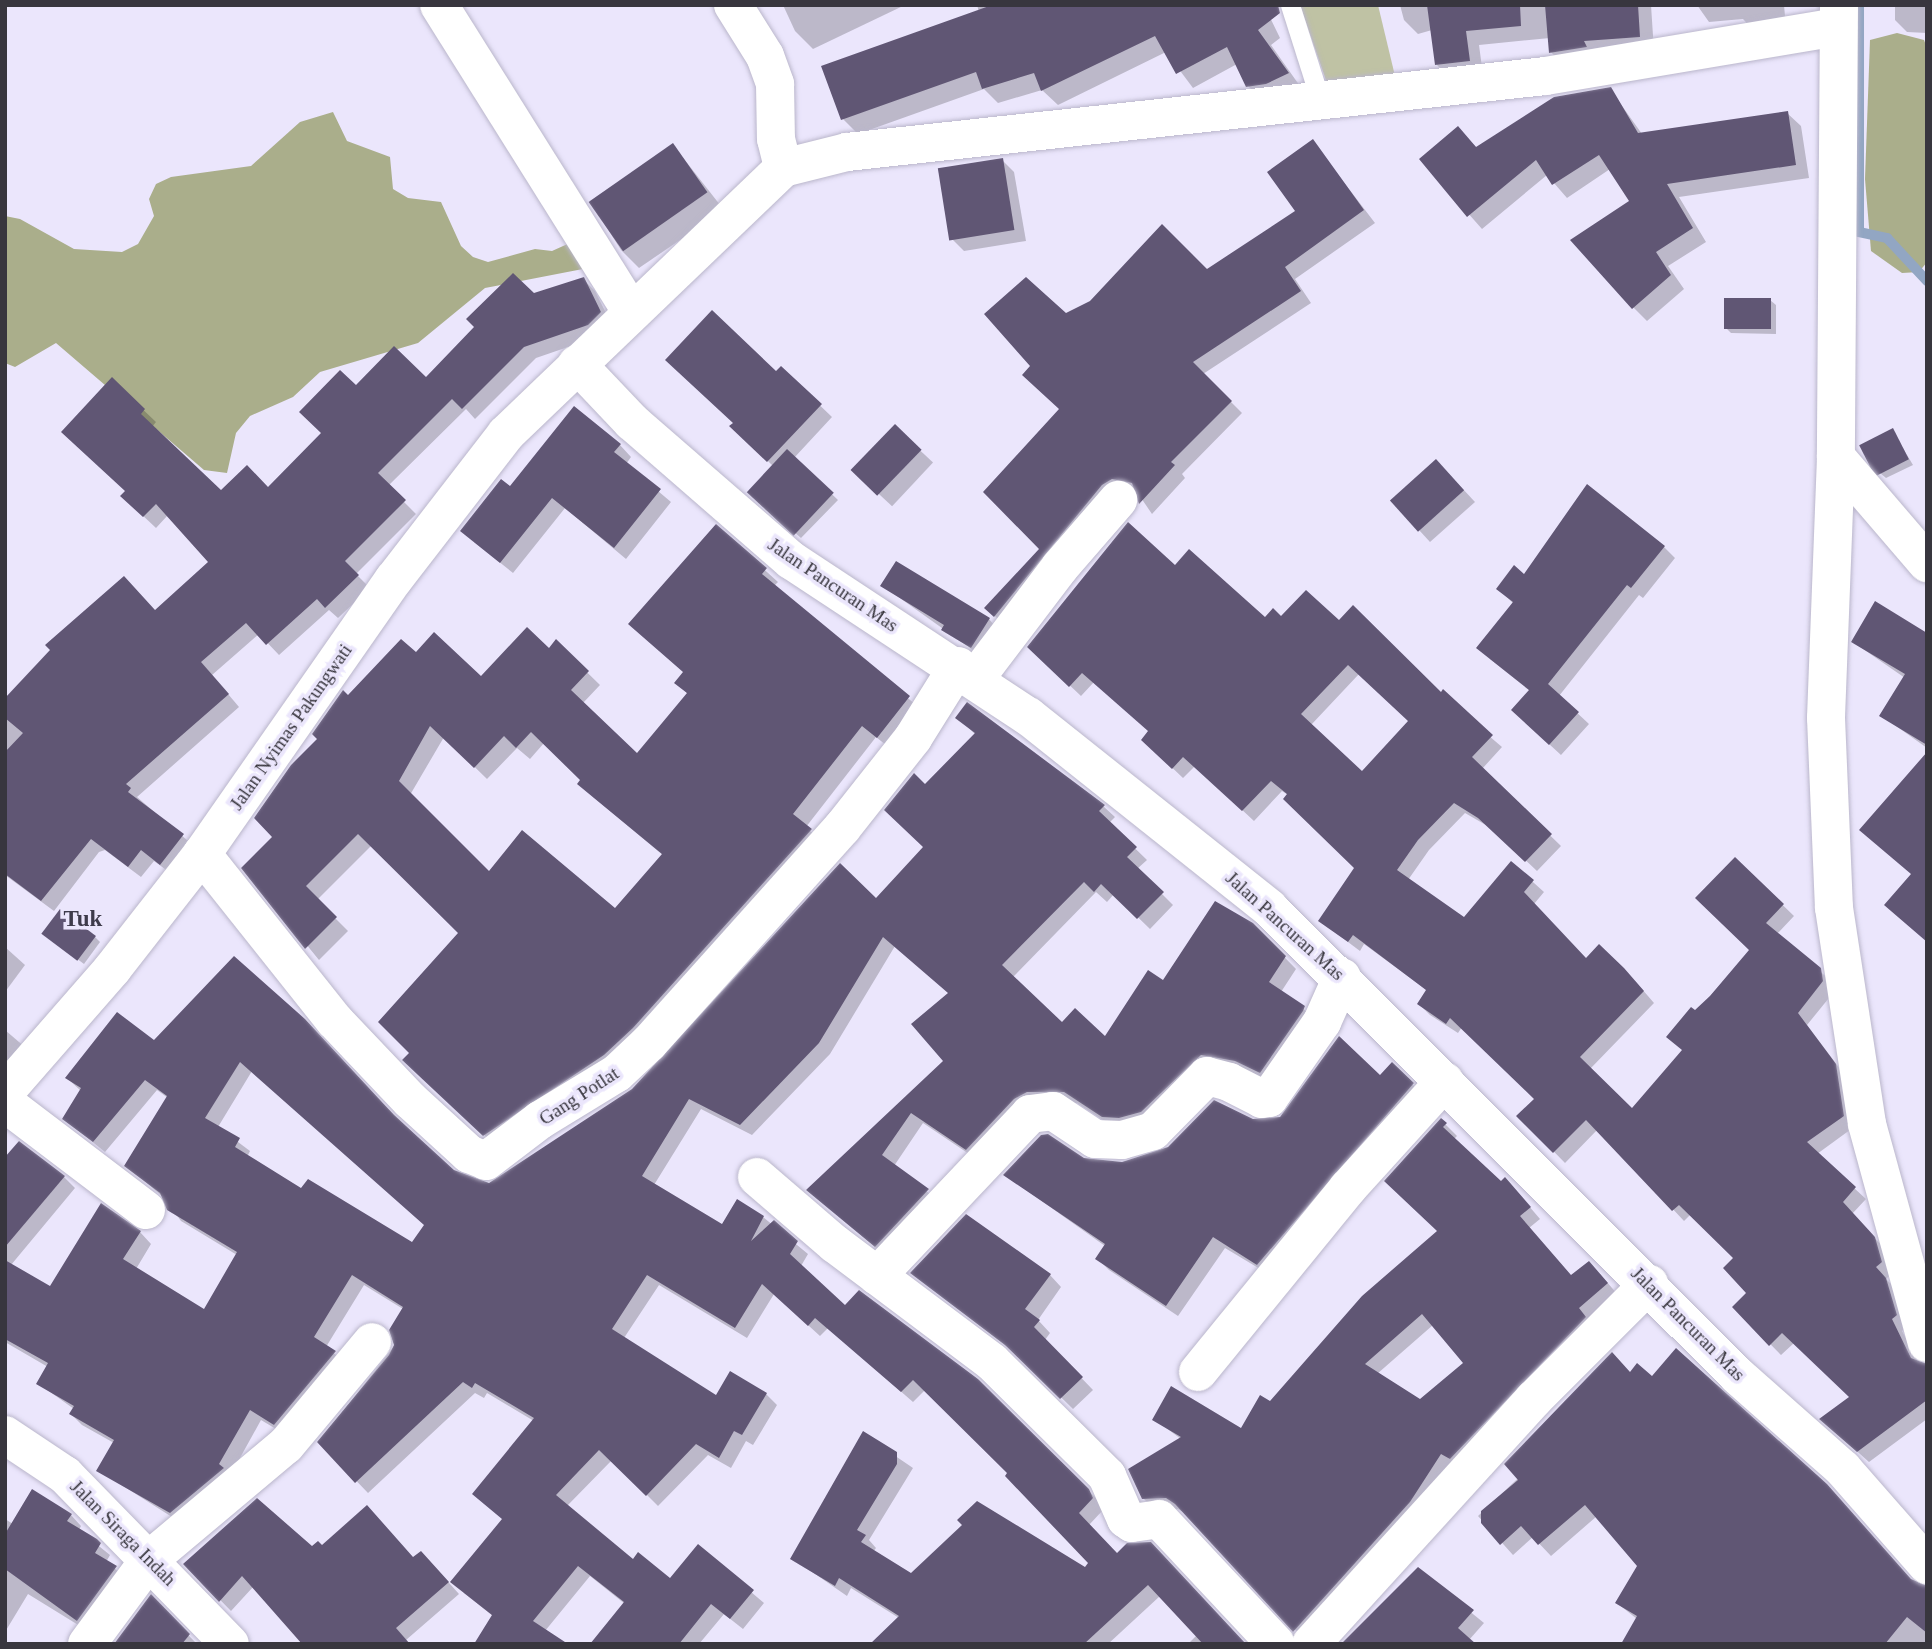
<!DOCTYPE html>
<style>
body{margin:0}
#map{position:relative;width:1932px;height:1649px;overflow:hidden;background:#ebe6fc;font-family:Georgia,serif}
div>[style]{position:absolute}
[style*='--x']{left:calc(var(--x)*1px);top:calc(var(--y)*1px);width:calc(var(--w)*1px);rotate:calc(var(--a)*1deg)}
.green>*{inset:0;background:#bfc2a4}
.forest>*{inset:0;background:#aaae8b}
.shadow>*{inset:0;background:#0003;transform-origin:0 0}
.stream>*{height:10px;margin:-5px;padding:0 5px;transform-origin:5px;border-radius:5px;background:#92a6c3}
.building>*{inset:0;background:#605674;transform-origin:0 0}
.roads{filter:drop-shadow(0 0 2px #bab6cb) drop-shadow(0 0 2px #bab6cb)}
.lane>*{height:19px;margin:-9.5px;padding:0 9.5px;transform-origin:9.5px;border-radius:9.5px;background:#fff}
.street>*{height:38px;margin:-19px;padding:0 19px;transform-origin:19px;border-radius:19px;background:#fff}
span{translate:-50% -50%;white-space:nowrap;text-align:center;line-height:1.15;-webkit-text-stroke:7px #ebe6fc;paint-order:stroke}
.street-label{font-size:19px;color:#38363e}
.quarter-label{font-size:23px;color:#3e3b4b;font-weight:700}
.frame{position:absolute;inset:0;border:7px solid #38363e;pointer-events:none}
</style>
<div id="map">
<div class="green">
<div style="clip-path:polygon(1300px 5px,1378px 5px,1395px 76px,1329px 89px)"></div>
</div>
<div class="forest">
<div style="clip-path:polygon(1897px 33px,1924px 40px,1927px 48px,1927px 262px,1919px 272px,1902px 273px,1871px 251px,1865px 179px,1870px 40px)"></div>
<div style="clip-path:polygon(333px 112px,347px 141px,390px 157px,393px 189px,408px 198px,441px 202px,461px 246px,473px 257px,488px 262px,535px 249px,552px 251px,572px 242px,588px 268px,485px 288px,418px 343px,320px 372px,293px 397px,250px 416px,236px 433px,227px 473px,204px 470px,56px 343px,15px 367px,5px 363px,5px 216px,20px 219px,74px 249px,122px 252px,138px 244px,154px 216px,149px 199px,156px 184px,171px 177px,251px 166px,300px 122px)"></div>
</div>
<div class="shadow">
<div style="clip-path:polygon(783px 5px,905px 5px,813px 49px,795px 31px)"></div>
<div style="clip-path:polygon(977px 5px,1264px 5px,1280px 38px,1271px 45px,1302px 89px,1263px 101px,1248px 86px,1237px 64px,1193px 88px,1166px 52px,1058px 105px,1042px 90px,998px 103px,984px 89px,858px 134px,843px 119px,979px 12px)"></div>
<div style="clip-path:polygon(1400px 5px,1651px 5px,1654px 51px,1565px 67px,1551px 52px,1550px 38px,1479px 45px,1483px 75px,1451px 79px,1437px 65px,1432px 30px,1418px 34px,1404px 20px)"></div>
<div style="clip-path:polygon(1697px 5px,1784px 5px,1786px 27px,1755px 32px,1743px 19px,1709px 22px)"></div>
<div style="clip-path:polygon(1895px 5px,1927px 5px,1927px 33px,1907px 32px,1895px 20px)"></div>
<div style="clip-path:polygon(1610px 89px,1642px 134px,1787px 113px,1801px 126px,1809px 178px,1679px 197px,1706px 242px,1668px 266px,1684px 289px,1647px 321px,1633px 307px,1631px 202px,1610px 169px,1567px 198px,1547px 175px,1482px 229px,1421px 160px,1458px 128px,1477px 148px)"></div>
<div style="clip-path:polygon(1313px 142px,1375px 223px,1295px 279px,1311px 303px,1203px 374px,1242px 413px,1182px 474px,1185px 478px,1152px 514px,1137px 492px,998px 619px,987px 608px,1042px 549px,1061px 410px,1066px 316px,1207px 271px,1297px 211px)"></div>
<div style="clip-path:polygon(673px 145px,724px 210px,639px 268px,621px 250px,590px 201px)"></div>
<div style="clip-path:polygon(1002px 160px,1014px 172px,1026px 241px,964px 251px,952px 239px)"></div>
<div style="clip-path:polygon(583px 279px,595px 291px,612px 325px,600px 336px,536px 358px,475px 419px,466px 409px,388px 486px,416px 514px,356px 574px,370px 588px,338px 618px,329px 610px,279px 655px,259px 634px,212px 675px,239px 707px,137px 797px,195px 847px,173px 875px,154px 861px,141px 877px,105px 850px,99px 852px,54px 911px,5px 875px,5px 701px,155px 612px,211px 563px,168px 515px,156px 528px,122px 496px,127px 491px,112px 380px,156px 422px,152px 427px,221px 492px,269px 489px,324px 433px,356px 387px,426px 379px,534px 295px)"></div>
<div style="clip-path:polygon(1770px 300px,1776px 305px,1776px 334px,1731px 333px,1726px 328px)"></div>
<div style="clip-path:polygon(781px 368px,832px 417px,794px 458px,838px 500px,801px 538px,754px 497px,773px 466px,732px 426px)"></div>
<div style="left:895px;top:427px;width:52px;height:60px;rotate:43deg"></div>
<div style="clip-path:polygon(1892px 430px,1913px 465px,1886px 478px,1880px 473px)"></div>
<div style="clip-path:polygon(620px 445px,631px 457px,626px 464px,671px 502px,626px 559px,565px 508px,513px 573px,474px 542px,510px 488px)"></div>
<div style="clip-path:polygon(1448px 473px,1475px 502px,1430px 542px,1419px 530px)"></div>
<div style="clip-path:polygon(evenodd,716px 526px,778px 582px,774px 586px,922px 710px,891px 749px,876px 737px,806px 827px,823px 843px,646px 1040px,497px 1147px,417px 1072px,411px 1053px,460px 932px,372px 845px,317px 900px,348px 931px,319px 960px,244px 868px,275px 837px,319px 739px,348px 698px,416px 654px,481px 678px,549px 650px,556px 642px,600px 685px,583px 703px,638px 755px,688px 694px,676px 683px,685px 673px,716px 526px,444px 737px,487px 779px,517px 748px,530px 759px,544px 743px,583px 780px,592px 796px,664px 856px,616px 910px,489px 874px,410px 795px,444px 737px)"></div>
<div style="clip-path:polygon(1664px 547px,1675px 558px,1643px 598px,1639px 595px,1559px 696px,1589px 724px,1561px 755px,1524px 721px,1530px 691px,1490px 659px,1514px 604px,1498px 589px,1525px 576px)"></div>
<div style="clip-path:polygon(evenodd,1175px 567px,1265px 619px,1339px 623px,1441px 695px,1502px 747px,1482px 769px,1561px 846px,1537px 871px,1491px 828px,1465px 813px,1429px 850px,1408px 880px,1464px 919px,1512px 863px,1544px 892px,1534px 904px,1586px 960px,1635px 981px,1654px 1003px,1590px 1069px,1633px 1110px,1683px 1051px,1695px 1013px,1751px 950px,1735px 859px,1794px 916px,1777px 934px,1831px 981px,1833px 993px,1807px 1025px,1846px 1077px,1854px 1127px,1817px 1154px,1866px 1199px,1852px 1214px,1886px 1250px,1892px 1273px,1886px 1279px,1897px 1290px,1907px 1326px,1902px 1331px,1918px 1362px,1927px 1366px,1927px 1419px,1869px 1462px,1832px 1429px,1851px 1397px,1794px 1343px,1781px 1355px,1734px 1307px,1749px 1293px,1735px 1258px,1691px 1214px,1684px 1221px,1598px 1129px,1565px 1163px,1519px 1116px,1536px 1099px,1462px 1027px,1458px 1033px,1430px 1015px,1419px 1004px,1428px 991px,1364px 944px,1360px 951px,1320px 921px,1356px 868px,1288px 795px,1282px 791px,1254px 821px,1195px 766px,1183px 778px,1143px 740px,1150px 732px,1094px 682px,1081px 696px,1029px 647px,1175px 567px,1359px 674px,1410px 722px,1362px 773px,1311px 725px,1359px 674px)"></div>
<div style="clip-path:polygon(883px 586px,989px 619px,994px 625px,977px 653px)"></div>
<div style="clip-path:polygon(1927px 635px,1927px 748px,1882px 716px,1905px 678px,1853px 642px)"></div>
<div style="clip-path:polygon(evenodd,957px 717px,1103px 806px,1115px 817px,1109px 823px,1147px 860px,1137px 869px,1173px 905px,1150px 929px,1114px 894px,1107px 902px,1096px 892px,1013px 977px,1062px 1024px,1105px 1038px,1163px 983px,1252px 924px,1296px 969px,1281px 992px,1315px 1018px,1271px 1083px,1248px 1072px,1153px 1122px,1115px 1128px,1077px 1103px,1039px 1103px,978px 1160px,923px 1123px,894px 1166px,939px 1201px,887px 1257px,808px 1190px,946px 1061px,949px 993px,895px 946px,830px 1054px,752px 1135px,701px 1109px,654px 1185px,723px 1226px,763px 1217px,808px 1254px,801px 1266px,845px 1307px,976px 1380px,1100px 1502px,1103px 1510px,1089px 1525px,1117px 1555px,1245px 1644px,1188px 1644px,1197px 1635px,1160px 1596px,1108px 1644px,872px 1644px,899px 1618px,851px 1588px,847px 1596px,792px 1558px,863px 1434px,913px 1468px,869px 1540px,876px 1548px,873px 1552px,911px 1575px,1085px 1569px,1090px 1563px,1010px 1473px,925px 1390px,913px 1402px,828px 1328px,820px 1336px,774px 1294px,747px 1338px,659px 1285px,624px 1338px,716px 1398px,766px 1394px,777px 1405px,753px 1445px,746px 1441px,731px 1468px,708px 1455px,658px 1506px,612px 1460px,567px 1506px,633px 1561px,671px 1580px,698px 1547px,764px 1603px,743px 1629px,724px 1614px,699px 1644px,593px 1644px,625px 1604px,590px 1576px,545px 1631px,493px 1616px,464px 1593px,504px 1520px,534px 1421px,487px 1393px,484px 1398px,475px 1393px,368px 1493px,319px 1442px,395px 1345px,403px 1309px,364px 1285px,326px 1347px,346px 1363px,286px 1435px,261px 1420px,230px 1476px,183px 1524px,98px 1470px,114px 1443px,82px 1425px,71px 1414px,74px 1409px,39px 1384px,48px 1367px,5px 1342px,5px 1160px,64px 1177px,75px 1188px,11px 1265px,51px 1288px,140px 1232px,151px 1244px,136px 1269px,205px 1312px,237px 1255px,181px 1221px,163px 1197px,126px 1165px,168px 1098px,157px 1090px,105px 1152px,64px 1119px,81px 1091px,67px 1078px,154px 1042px,234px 958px,453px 1172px,490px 1184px,633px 1090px,876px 900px,926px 848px,925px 786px,976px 735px,957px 717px,252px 1071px,426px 1226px,413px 1244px,301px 1190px,247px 1157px,250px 1151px,218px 1127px,252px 1071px)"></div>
<div style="clip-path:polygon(95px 937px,100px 942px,84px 964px,49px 938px)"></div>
<div style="clip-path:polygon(5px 947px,25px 965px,5px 992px)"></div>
<div style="clip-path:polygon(5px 1030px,26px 1048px,5px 1082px)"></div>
<div style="clip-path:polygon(1392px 1064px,1424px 1096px,1270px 1275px,1225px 1248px,1178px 1316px,1109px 1270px,1097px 1258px,1105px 1246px,1005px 1175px,1083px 1159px,1122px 1164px,1252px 1120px,1281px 1119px,1381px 1077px)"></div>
<div style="clip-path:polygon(evenodd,1441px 1120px,1457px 1136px,1454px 1139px,1501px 1183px,1516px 1191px,1540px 1219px,1529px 1228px,1572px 1277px,1600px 1274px,1618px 1295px,1306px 1641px,1186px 1514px,1178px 1509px,1155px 1510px,1143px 1498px,1181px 1439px,1154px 1419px,1242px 1430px,1439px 1231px,1441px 1120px,1433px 1325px,1466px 1363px,1420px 1402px,1377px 1374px,1433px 1325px)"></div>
<div style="clip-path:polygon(912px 1273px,1050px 1275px,1061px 1287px,1038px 1320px,1050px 1333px,1045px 1340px,1093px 1390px,1073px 1409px,1019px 1356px)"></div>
<div style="clip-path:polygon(1630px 1373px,1912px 1582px,1927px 1587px,1927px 1644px,1623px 1644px,1637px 1619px,1617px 1603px,1640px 1566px,1597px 1516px,1551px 1556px,1533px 1537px,1513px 1555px,1478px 1516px)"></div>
<div style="clip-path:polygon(71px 1515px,81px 1526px,79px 1530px,110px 1555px,106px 1562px,127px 1578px,88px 1631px,28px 1594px,5px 1632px,5px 1519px,13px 1524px)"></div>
<div style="clip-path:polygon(322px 1547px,432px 1564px,459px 1594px,406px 1640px,253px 1587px,231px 1611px,185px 1564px)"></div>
<div style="clip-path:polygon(1419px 1570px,1484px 1623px,1469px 1640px,1359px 1644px)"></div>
<div style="clip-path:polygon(151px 1597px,197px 1644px,116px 1644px)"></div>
</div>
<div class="stream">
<div style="--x:1859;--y:5;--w:227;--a:90"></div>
<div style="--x:1859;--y:232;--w:29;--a:12"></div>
<div style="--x:1887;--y:238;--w:59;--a:47.1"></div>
</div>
<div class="building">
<div style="clip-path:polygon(992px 5px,1278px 5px,1280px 13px,1258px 30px,1289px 73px,1266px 84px,1246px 87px,1227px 47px,1176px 74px,1155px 36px,1041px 91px,1034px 73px,982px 89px,976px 72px,841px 120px,821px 66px)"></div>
<div style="clip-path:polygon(1427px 5px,1520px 5px,1521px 26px,1466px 31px,1470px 61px,1435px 65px)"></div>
<div style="clip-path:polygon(1545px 5px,1638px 5px,1640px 37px,1584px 41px,1587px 47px,1549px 53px)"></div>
<div style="clip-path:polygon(1611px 87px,1638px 133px,1788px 111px,1796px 165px,1667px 184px,1693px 228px,1656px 252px,1671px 275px,1632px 309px,1570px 240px,1629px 201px,1599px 155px,1552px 185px,1536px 160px,1467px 217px,1419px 159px,1458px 126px,1476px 147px,1554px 97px)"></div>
<div style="clip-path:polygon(1313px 139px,1364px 210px,1285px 267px,1301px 291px,1193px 362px,1232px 401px,1171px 462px,1175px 465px,1139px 504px,1132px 483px,1112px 479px,1102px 485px,994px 617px,984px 608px,1039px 549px,983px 492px,1059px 409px,1022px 375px,1030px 366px,984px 314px,1026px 277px,1066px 313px,1090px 301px,1162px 224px,1207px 269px,1295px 211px,1267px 172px)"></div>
<div style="left:673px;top:143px;width:60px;height:103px;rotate:55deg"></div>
<div style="left:1003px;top:158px;width:73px;height:66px;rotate:81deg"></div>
<div style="clip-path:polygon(513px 273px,534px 293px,584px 277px,601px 312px,588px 325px,524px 347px,462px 409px,452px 399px,378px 473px,406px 500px,345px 561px,359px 575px,325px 608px,317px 599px,266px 645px,246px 623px,201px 662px,229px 694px,126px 784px,131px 788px,128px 792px,184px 834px,160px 865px,141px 850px,128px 867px,91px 839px,41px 901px,5px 874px,5px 752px,23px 733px,5px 718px,5px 698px,50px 650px,45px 645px,124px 576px,155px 610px,208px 562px,156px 504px,143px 517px,120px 496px,125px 491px,61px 432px,112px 377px,145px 409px,141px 414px,221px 490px,247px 465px,268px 487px,321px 433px,299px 412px,340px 370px,356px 385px,394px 346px,426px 377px,474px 327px,466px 319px)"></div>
<div style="left:1724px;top:298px;width:47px;height:31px"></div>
<div style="clip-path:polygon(712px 310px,776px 371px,781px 366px,822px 404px,767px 462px,729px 426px,733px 423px,665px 360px)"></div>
<div style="clip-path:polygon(574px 406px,621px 444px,614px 452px,661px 489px,614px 548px,552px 498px,500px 563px,460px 531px,501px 479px,510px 486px)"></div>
<div style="left:895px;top:424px;width:37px;height:64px;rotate:44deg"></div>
<div style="left:1893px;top:428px;width:35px;height:38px;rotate:63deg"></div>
<div style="left:787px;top:449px;width:64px;height:59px;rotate:43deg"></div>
<div style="left:1436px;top:459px;width:42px;height:62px;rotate:48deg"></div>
<div style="clip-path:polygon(1587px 484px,1665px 546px,1631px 588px,1627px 585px,1548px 684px,1579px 712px,1549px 745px,1511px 710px,1529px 690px,1476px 648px,1513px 602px,1496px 589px,1514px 565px,1524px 574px)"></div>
<div style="clip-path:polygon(evenodd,1128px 522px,1175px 565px,1189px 549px,1265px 617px,1273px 608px,1281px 616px,1306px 590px,1339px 620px,1353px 605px,1441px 692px,1443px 689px,1493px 735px,1472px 757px,1552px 834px,1525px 862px,1478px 818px,1454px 803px,1418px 840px,1397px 870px,1464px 917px,1511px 861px,1534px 880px,1524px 892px,1586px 958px,1599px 944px,1624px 968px,1644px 991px,1580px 1057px,1632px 1108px,1682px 1050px,1666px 1037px,1691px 1007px,1695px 1010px,1710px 996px,1749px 950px,1695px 898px,1735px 857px,1784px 904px,1766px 923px,1821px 968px,1823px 981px,1798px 1013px,1836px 1064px,1844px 1116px,1807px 1142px,1856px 1187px,1843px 1202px,1875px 1237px,1882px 1262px,1876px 1267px,1886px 1278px,1897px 1315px,1892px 1319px,1911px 1358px,1927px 1364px,1927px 1400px,1857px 1452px,1819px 1419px,1849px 1397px,1782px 1333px,1769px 1346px,1732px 1307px,1746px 1293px,1723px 1268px,1733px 1258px,1679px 1205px,1672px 1211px,1586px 1120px,1553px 1153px,1516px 1116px,1534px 1099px,1450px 1018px,1446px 1024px,1417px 1004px,1426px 990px,1353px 935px,1348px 942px,1318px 921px,1354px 868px,1283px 799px,1287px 794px,1271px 781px,1242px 811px,1183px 757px,1172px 769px,1141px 740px,1148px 731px,1082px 673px,1069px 687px,1027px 647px,1128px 522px,1348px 665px,1408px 721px,1362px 771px,1301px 714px,1348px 665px)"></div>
<div style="clip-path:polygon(evenodd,716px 524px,767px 568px,762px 574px,910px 696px,877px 738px,862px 726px,793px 814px,812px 829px,633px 1028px,604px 1055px,483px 1136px,402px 1060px,409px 1053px,378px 1022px,458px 933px,358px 834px,306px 886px,337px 917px,305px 949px,241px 868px,272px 837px,254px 818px,291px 765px,317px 739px,312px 734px,343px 690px,348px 695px,401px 639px,416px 652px,434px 632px,481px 676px,527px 627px,549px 648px,556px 639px,589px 671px,571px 690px,637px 753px,687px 693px,674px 683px,683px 672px,628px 624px,716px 524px,430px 726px,474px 768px,504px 736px,516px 748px,531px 732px,580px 780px,577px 784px,662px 854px,615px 908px,522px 830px,489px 871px,399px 781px,430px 726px)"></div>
<div style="clip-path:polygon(896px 561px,990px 618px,971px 648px,941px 630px,944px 625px,880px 586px)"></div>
<div style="clip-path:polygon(1875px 601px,1927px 633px,1927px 745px,1879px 716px,1905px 674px,1851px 642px)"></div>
<div style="clip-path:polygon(evenodd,967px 702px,1105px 805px,1099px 811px,1137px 847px,1127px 857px,1164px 892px,1137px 919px,1101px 884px,1094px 892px,1084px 882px,1002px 965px,1062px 1022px,1075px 1008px,1105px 1036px,1148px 970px,1163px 980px,1215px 901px,1253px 923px,1286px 956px,1269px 982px,1305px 1006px,1303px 1011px,1260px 1073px,1235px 1061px,1201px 1055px,1141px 1112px,1119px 1118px,1102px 1117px,1064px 1092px,1027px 1092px,1014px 1099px,966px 1150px,911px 1113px,882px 1155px,929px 1189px,875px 1247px,806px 1190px,943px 1061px,911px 1024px,948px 993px,883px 937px,819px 1043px,740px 1125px,689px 1099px,642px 1176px,722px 1224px,737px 1199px,764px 1216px,751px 1241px,774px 1220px,798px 1241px,790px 1254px,845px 1305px,859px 1290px,978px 1379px,1089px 1489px,1093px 1498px,1079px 1513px,1117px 1553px,1127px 1543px,1151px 1542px,1246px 1644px,1203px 1644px,1148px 1585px,1084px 1644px,870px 1644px,899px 1616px,839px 1578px,835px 1586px,790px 1559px,863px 1431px,897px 1452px,897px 1464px,857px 1530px,866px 1535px,861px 1542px,911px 1573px,962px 1525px,957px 1520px,977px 1501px,1085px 1567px,1088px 1563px,1005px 1476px,1007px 1473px,913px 1380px,901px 1392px,815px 1318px,808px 1326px,762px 1284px,735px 1328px,647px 1275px,612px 1329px,716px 1395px,730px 1371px,767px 1393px,742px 1435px,734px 1431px,719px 1458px,696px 1444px,646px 1496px,599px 1450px,556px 1495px,633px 1559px,638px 1552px,670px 1578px,698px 1544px,754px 1590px,730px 1619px,711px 1604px,679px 1644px,590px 1644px,624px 1602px,578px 1566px,533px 1621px,568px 1644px,474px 1644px,492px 1615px,450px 1582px,502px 1519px,472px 1494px,534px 1418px,475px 1383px,472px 1388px,463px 1382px,355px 1483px,317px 1442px,389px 1355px,394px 1345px,389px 1330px,403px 1307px,352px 1275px,314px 1337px,336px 1351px,274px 1425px,250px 1410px,219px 1464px,224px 1468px,170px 1513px,96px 1471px,114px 1440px,69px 1414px,74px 1406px,36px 1384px,48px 1363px,5px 1339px,5px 1260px,50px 1286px,101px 1203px,141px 1231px,123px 1259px,204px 1309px,237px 1252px,167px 1210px,160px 1193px,124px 1166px,167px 1096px,145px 1080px,93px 1142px,62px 1119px,81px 1088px,65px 1078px,117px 1012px,154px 1040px,234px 956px,305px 1019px,394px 1115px,454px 1170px,489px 1183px,632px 1089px,840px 863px,876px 898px,923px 847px,884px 810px,914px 773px,925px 784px,975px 733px,955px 718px,967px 702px,240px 1062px,424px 1225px,412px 1242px,308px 1179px,301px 1188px,235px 1147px,240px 1138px,205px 1118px,240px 1062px)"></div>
<div style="clip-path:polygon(1927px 752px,1927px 942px,1884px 905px,1911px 874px,1859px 830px)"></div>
<div style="left:60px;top:909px;width:45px;height:31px;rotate:37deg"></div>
<div style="clip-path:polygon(1339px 1036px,1380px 1075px,1392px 1062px,1414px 1083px,1257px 1265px,1213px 1237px,1166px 1306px,1095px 1259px,1105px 1244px,1003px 1175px,1041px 1135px,1048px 1134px,1084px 1158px,1122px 1162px,1168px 1147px,1214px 1100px,1253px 1119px,1280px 1117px)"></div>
<div style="clip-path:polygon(evenodd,1441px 1118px,1447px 1123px,1443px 1127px,1501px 1181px,1505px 1177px,1531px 1207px,1520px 1216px,1571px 1275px,1589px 1261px,1608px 1283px,1579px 1308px,1586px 1317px,1450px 1459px,1441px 1454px,1410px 1502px,1293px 1632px,1175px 1504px,1166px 1498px,1142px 1499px,1128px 1469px,1181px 1437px,1152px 1420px,1171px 1386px,1241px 1428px,1260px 1395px,1270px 1401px,1362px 1296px,1437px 1231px,1384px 1181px,1441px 1118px,1422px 1314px,1463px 1363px,1420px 1399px,1365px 1364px,1422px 1314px)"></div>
<div style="clip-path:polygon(19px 1141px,65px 1176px,5px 1247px,5px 1157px)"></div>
<div style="clip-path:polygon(966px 1214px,1051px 1274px,1025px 1309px,1040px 1320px,1034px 1327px,1083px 1377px,1060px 1399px,1005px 1345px,910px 1273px)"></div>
<div style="clip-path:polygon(1676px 1348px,1827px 1484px,1911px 1579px,1927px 1586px,1927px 1633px,1907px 1617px,1885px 1644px,1621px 1644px,1637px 1616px,1615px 1603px,1637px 1566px,1585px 1505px,1538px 1545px,1521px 1526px,1500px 1545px,1481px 1523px,1481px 1511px,1518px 1480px,1504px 1464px,1612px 1352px,1630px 1372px,1637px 1363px,1652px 1376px)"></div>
<div style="clip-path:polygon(32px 1489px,72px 1514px,67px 1521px,97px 1539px,101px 1543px,95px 1553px,117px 1566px,77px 1621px,5px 1569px,5px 1534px)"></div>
<div style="clip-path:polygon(257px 1498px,312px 1546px,318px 1541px,322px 1545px,367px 1505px,413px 1557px,421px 1551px,449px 1582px,396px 1628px,410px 1644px,302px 1644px,242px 1576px,219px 1602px,183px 1564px)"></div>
<div style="clip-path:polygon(1418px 1567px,1474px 1610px,1458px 1628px,1476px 1644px,1341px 1644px)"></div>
<div style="clip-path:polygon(151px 1594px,190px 1634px,182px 1644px,114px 1644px)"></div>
</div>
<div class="roads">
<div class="lane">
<div style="--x:1290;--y:5;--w:103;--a:72.4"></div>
</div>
<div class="street">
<div style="--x:439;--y:5;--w:361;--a:57.9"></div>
<div style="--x:733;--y:5;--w:60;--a:57.9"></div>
<div style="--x:765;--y:56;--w:30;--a:70"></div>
<div style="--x:775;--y:84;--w:55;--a:89"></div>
<div style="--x:776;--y:139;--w:30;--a:76"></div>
<div style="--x:1839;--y:5;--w:452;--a:90.4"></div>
<div style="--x:1836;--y:457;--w:261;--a:92.2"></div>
<div style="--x:1826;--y:718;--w:190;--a:87.6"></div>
<div style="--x:1834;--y:908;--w:219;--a:81.3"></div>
<div style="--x:1867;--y:1124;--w:227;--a:74.7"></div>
<div style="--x:577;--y:364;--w:80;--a:46.5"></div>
<div style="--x:632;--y:422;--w:211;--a:41"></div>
<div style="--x:791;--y:560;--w:284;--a:33.4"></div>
<div style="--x:1028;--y:716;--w:308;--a:38.5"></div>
<div style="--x:1269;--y:908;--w:663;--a:44.94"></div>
<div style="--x:1738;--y:1376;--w:140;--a:41.5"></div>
<div style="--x:1843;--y:1469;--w:128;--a:48.8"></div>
<div style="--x:1836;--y:457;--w:140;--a:49.4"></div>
<div style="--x:975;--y:679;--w:141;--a:-52.8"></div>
<div style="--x:1060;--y:567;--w:89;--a:-49.1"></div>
<div style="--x:202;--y:854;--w:213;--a:51.5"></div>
<div style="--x:335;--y:1021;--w:109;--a:46.5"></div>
<div style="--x:410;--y:1100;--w:80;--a:42.5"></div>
<div style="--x:469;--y:1154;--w:18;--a:22"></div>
<div style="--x:486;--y:1161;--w:68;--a:-37.2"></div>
<div style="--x:540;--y:1120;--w:90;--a:-31.4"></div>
<div style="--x:617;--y:1073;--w:44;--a:-43.2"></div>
<div style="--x:649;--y:1043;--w:289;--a:-48.1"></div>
<div style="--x:842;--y:828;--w:115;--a:-51.7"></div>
<div style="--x:913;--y:738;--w:85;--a:-58"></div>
<div style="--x:5;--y:1092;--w:164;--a:-48.9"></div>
<div style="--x:113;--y:968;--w:145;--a:-52"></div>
<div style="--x:202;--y:854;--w:335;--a:-55.1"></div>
<div style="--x:394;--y:579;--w:183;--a:-52.3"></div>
<div style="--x:506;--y:434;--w:384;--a:-43.8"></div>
<div style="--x:783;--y:168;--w:66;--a:-14"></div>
<div style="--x:847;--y:152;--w:702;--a:-6.21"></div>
<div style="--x:1545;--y:76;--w:297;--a:-9.5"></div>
<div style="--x:5;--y:1103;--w:177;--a:37.2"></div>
<div style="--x:757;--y:1177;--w:103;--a:40.7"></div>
<div style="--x:835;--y:1244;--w:196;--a:36.9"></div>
<div style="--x:992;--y:1362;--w:162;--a:44.7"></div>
<div style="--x:1107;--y:1476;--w:47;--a:66.2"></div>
<div style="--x:1126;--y:1519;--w:7;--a:34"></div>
<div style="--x:1132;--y:1523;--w:27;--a:-8"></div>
<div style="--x:1159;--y:1519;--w:171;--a:46.9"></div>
<div style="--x:877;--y:1276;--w:223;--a:-46.6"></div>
<div style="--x:1030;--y:1114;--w:23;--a:-7"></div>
<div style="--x:1053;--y:1111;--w:50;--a:33.7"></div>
<div style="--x:1095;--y:1139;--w:27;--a:2"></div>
<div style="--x:1122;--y:1140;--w:32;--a:-16"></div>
<div style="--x:1153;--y:1131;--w:77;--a:-45.5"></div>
<div style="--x:1207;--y:1076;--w:23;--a:15"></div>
<div style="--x:1229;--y:1082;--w:37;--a:27"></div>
<div style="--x:1262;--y:1099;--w:7;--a:-8"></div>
<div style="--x:1269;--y:1098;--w:93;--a:-55.1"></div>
<div style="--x:1322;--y:1022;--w:49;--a:-66"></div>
<div style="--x:1198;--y:1372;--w:237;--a:-50.8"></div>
<div style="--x:1348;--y:1188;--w:144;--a:-47.8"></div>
<div style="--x:5;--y:1435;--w:72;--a:33.7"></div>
<div style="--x:65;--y:1475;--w:236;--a:45.7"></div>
<div style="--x:87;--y:1644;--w:106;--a:-53.5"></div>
<div style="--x:150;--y:1559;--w:177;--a:-40"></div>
<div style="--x:286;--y:1445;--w:134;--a:-50.1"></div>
<div style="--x:1311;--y:1644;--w:331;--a:-47.7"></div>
<div style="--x:1534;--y:1399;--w:163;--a:-45"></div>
</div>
</div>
<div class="street-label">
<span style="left:833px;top:585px;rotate:34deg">Jalan Pancuran Mas</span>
<span style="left:291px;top:727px;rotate:-55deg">Jalan Nyimas Pakungwati</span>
<span style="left:1285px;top:926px;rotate:42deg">Jalan Pancuran Mas</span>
<span style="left:579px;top:1096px;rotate:-33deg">Gang Potlat</span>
<span style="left:1688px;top:1324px;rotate:45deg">Jalan Pancuran Mas</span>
<span style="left:123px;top:1533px;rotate:45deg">Jalan Siraga Indah</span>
</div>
<div class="quarter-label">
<span style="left:83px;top:919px">Tuk</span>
</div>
<div class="frame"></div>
</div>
